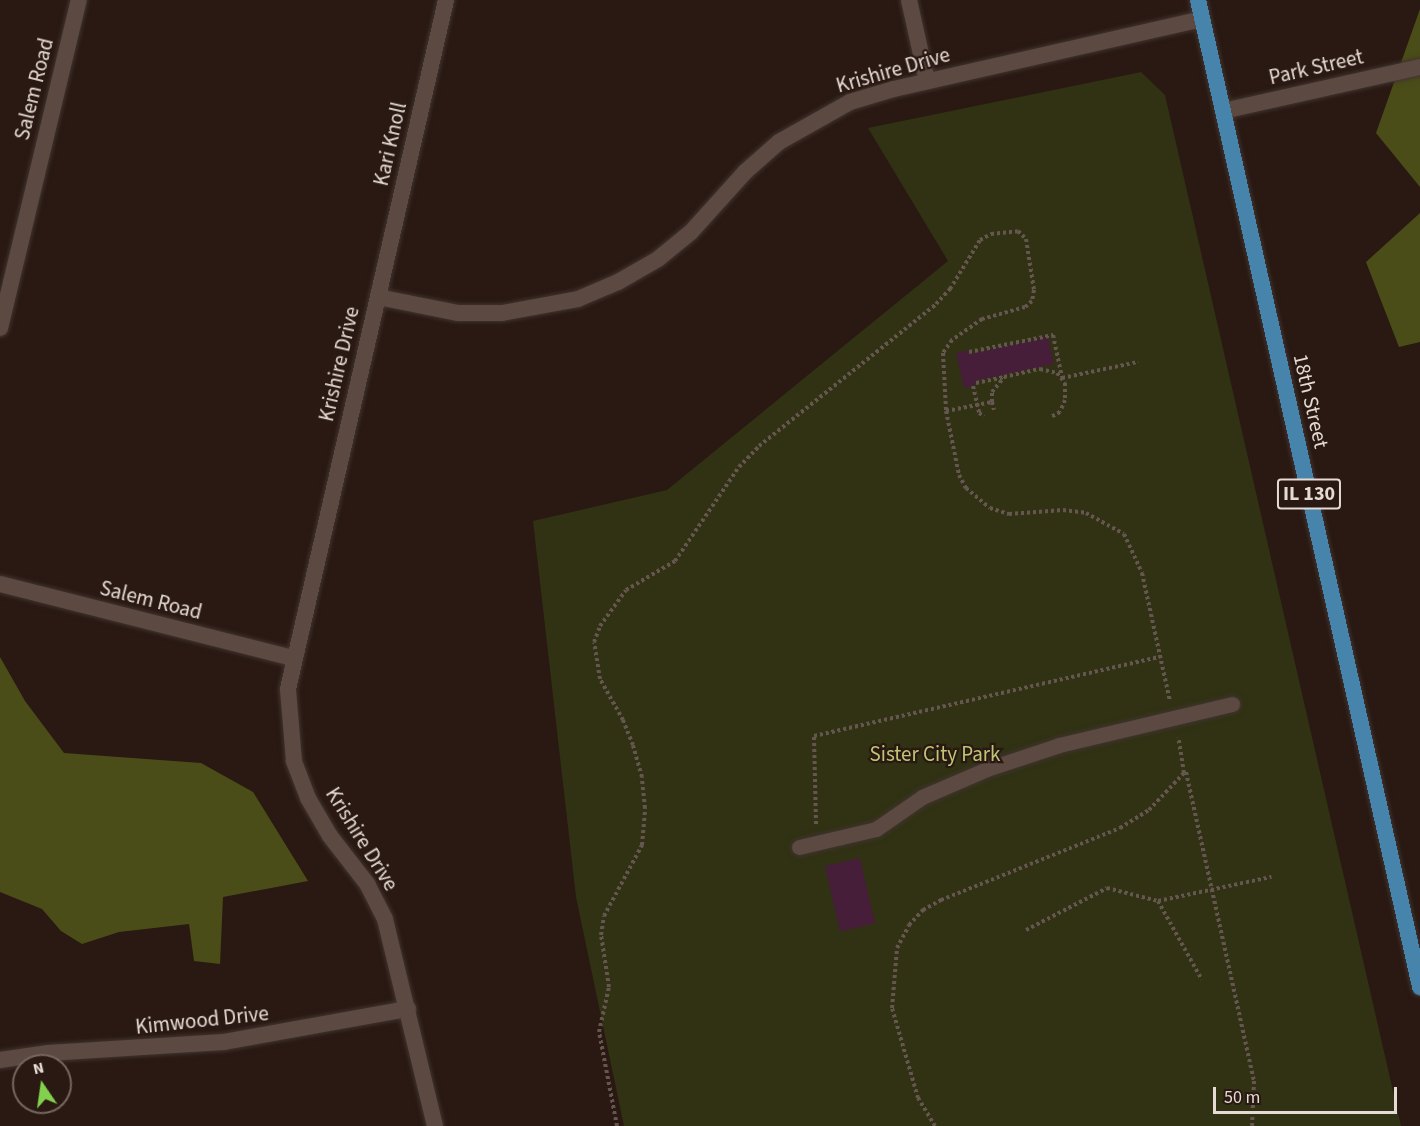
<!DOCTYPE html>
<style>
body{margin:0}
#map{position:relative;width:1420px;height:1126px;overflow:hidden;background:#291912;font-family:"Source Sans 3",sans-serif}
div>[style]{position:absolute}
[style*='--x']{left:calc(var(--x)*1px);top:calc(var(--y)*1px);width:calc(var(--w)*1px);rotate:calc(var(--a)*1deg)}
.green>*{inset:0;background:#303213}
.forest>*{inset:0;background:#4a4d18}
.building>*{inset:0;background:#471e39;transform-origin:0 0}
.path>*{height:4px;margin-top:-2px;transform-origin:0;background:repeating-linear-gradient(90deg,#655750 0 3px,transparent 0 6px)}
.roads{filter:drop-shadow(0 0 2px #403330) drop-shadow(0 0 2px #403330)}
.service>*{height:15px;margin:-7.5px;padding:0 7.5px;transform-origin:7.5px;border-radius:7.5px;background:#5c4941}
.minor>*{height:16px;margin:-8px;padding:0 8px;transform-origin:8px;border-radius:8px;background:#5c4941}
.primary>*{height:16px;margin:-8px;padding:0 8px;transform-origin:8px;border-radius:8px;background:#4784ab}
span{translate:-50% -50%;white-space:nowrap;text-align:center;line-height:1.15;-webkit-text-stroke:4.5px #291912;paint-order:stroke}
.shield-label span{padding:2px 4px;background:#291912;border:2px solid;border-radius:4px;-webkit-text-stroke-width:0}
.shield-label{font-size:20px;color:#e6dad5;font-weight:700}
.street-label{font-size:21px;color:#e6dad5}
.park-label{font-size:21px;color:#bfc575}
.north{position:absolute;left:12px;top:1054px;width:60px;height:60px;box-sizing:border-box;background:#291912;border:2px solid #756660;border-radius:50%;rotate:347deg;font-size:16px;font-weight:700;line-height:24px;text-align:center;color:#e6dad5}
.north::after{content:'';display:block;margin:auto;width:21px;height:27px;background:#83d04e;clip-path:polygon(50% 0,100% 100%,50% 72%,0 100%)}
.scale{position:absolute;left:1213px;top:1087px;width:184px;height:27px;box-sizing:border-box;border:3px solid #e6dad5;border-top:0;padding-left:8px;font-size:18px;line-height:21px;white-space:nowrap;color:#e6dad5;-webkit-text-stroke:4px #291912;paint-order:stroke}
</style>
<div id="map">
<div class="green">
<div style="clip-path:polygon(1141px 72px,1165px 95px,1401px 1126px,624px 1126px,576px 897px,533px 521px,667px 490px,948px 261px,868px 128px)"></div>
</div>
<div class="forest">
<div style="clip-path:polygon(1420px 9px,1420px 187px,1376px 133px)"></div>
<div style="clip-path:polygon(1420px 213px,1420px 342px,1399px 347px,1366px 262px)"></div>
<div style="clip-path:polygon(0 657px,25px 701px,64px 753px,201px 763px,253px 792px,308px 881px,223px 897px,220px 964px,194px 961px,189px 924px,119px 932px,82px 944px,61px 931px,42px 909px,0 892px)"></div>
</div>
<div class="building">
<div style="clip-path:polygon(1048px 337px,1054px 364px,975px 381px,976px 385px,964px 388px,956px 353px,969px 350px,970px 354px)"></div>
<div style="left:860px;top:858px;width:67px;height:36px;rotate:77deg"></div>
</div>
<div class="path">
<div style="--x:969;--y:352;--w:86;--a:-11.4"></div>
<div style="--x:1053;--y:335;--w:43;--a:77.9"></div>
<div style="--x:1062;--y:378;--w:78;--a:-11.9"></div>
<div style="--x:976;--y:383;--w:29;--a:-12"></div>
<div style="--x:973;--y:386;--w:28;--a:77"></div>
<div style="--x:979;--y:413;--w:6;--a:31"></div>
<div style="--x:992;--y:402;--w:8;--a:76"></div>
<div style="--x:946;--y:411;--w:47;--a:-11.1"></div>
<div style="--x:992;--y:402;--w:10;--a:-90"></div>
<div style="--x:992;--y:392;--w:19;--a:-51"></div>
<div style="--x:1004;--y:377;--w:37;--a:-13"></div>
<div style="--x:1040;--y:369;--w:17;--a:13"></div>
<div style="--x:1057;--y:373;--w:13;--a:51"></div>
<div style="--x:1065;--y:383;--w:17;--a:90"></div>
<div style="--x:1065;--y:400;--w:13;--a:113"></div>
<div style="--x:1060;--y:412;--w:10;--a:151"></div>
<div style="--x:1186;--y:772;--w:316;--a:77.6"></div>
<div style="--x:1254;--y:1081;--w:45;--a:92.5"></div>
<div style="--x:816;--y:824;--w:88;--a:-91.3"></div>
<div style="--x:814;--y:736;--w:355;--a:-12.9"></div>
<div style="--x:1158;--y:901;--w:116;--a:-12"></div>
<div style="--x:1026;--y:930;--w:91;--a:-27.4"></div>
<div style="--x:1107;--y:888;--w:53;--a:14.3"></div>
<div style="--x:1158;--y:901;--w:90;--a:60.9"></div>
<div style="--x:617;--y:1126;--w:96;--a:-100.8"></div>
<div style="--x:599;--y:1032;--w:46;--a:-77.5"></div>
<div style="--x:609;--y:987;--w:53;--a:-98.7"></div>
<div style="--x:601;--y:935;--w:19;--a:-81"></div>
<div style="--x:604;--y:916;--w:81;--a:-61.8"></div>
<div style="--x:642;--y:845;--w:37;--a:-85"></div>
<div style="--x:645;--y:808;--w:31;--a:-96"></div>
<div style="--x:642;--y:777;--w:33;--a:-106"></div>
<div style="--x:633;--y:745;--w:27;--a:-112"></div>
<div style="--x:623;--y:720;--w:47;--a:-119.3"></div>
<div style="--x:600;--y:679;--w:37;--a:-99"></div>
<div style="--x:594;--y:642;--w:17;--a:-69"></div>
<div style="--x:600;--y:626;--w:44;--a:-54.2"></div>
<div style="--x:626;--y:590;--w:57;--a:-30.6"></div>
<div style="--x:675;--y:561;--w:114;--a:-55.8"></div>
<div style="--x:739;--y:467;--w:29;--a:-46"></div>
<div style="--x:759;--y:446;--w:227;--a:-38.7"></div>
<div style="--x:936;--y:304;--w:21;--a:-47"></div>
<div style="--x:950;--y:289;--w:57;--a:-58.5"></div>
<div style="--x:980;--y:240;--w:13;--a:-29"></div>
<div style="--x:991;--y:234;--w:27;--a:-6"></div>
<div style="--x:1018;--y:231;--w:11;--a:45"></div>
<div style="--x:1026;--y:239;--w:52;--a:81.1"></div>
<div style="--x:1034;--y:290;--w:11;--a:100"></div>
<div style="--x:1032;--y:301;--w:9;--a:139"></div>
<div style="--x:1025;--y:307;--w:45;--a:164.4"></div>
<div style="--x:982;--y:319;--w:37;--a:145"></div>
<div style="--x:952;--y:340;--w:16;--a:125"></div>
<div style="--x:943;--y:353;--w:58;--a:87"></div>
<div style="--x:946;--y:411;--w:65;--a:78.5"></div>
<div style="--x:959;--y:475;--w:15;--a:62"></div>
<div style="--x:966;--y:488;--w:31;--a:40"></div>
<div style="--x:990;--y:508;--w:20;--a:18"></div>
<div style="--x:1009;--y:514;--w:54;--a:-4.2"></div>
<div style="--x:1063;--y:510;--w:23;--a:7"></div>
<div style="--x:1086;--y:513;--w:43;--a:28.9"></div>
<div style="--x:1124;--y:534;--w:43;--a:65.2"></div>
<div style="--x:1142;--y:573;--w:131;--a:77.7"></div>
<div style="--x:935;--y:1126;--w:33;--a:-121"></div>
<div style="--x:918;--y:1098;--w:94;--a:-106.1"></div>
<div style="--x:892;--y:1008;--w:60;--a:-85.2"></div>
<div style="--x:897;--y:948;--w:26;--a:-62"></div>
<div style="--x:909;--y:925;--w:21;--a:-47"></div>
<div style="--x:923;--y:910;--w:21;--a:-29"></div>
<div style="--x:941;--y:900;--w:193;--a:-21.9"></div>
<div style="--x:1120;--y:828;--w:34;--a:-32"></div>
<div style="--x:1149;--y:810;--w:51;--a:-46.6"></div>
<div style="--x:1184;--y:773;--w:36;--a:-99"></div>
</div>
<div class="roads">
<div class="service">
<div style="--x:799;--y:847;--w:79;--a:-13.2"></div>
<div style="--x:876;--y:829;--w:56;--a:-34.8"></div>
<div style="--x:922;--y:797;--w:71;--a:-23.3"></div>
<div style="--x:987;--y:769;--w:76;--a:-18.4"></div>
<div style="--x:1059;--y:745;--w:178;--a:-13.3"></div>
</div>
<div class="minor">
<div style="--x:909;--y:0;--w:83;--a:77.5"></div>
<div style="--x:1223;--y:111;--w:202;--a:-12.6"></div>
<div style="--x:378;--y:297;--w:82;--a:11.3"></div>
<div style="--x:458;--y:313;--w:44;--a:0"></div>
<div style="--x:502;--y:313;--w:77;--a:-10.4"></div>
<div style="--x:578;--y:299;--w:43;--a:-23"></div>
<div style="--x:618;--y:282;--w:46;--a:-29.9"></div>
<div style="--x:658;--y:259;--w:43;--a:-39.3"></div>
<div style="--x:691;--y:232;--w:81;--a:-48"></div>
<div style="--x:745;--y:172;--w:45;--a:-41.4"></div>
<div style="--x:779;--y:142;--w:81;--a:-29.4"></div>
<div style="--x:850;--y:102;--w:46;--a:-16.5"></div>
<div style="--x:894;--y:89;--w:316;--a:-12.8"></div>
<div style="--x:0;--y:328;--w:337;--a:-76.5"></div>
<div style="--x:0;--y:584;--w:301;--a:14.2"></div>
<div style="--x:0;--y:1060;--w:49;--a:-8.3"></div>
<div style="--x:48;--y:1053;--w:176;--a:-3.6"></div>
<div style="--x:224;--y:1042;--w:187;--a:-10.2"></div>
<div style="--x:435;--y:1126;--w:213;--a:-103.6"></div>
<div style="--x:385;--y:919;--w:38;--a:-117"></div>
<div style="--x:368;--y:885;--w:62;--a:-127.8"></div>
<div style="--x:330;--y:836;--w:44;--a:-120.1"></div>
<div style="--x:308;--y:798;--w:40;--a:-111"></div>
<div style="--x:294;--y:761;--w:72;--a:-94.8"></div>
<div style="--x:288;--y:689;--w:707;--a:-77.08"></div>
</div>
<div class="primary">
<div style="--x:1198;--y:0;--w:1012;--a:77.32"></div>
</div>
</div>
<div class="shield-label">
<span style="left:1309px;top:494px">IL 130</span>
</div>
<div class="street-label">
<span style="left:1316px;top:67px;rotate:-13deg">Park Street</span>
<span style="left:893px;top:70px;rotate:-16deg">Krishire Drive</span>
<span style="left:34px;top:89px;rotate:-76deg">Salem Road</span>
<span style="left:390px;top:144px;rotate:-77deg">Kari Knoll</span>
<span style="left:339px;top:364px;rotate:-77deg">Krishire Drive</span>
<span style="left:1311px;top:401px;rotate:77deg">18th Street</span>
<span style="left:151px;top:600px;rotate:14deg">Salem Road</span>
<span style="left:362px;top:839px;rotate:58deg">Krishire Drive</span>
<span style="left:202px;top:1020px;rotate:-6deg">Kimwood Drive</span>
</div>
<div class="park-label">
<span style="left:935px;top:754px">Sister City Park</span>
</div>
<div class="north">N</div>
<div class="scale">50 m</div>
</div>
